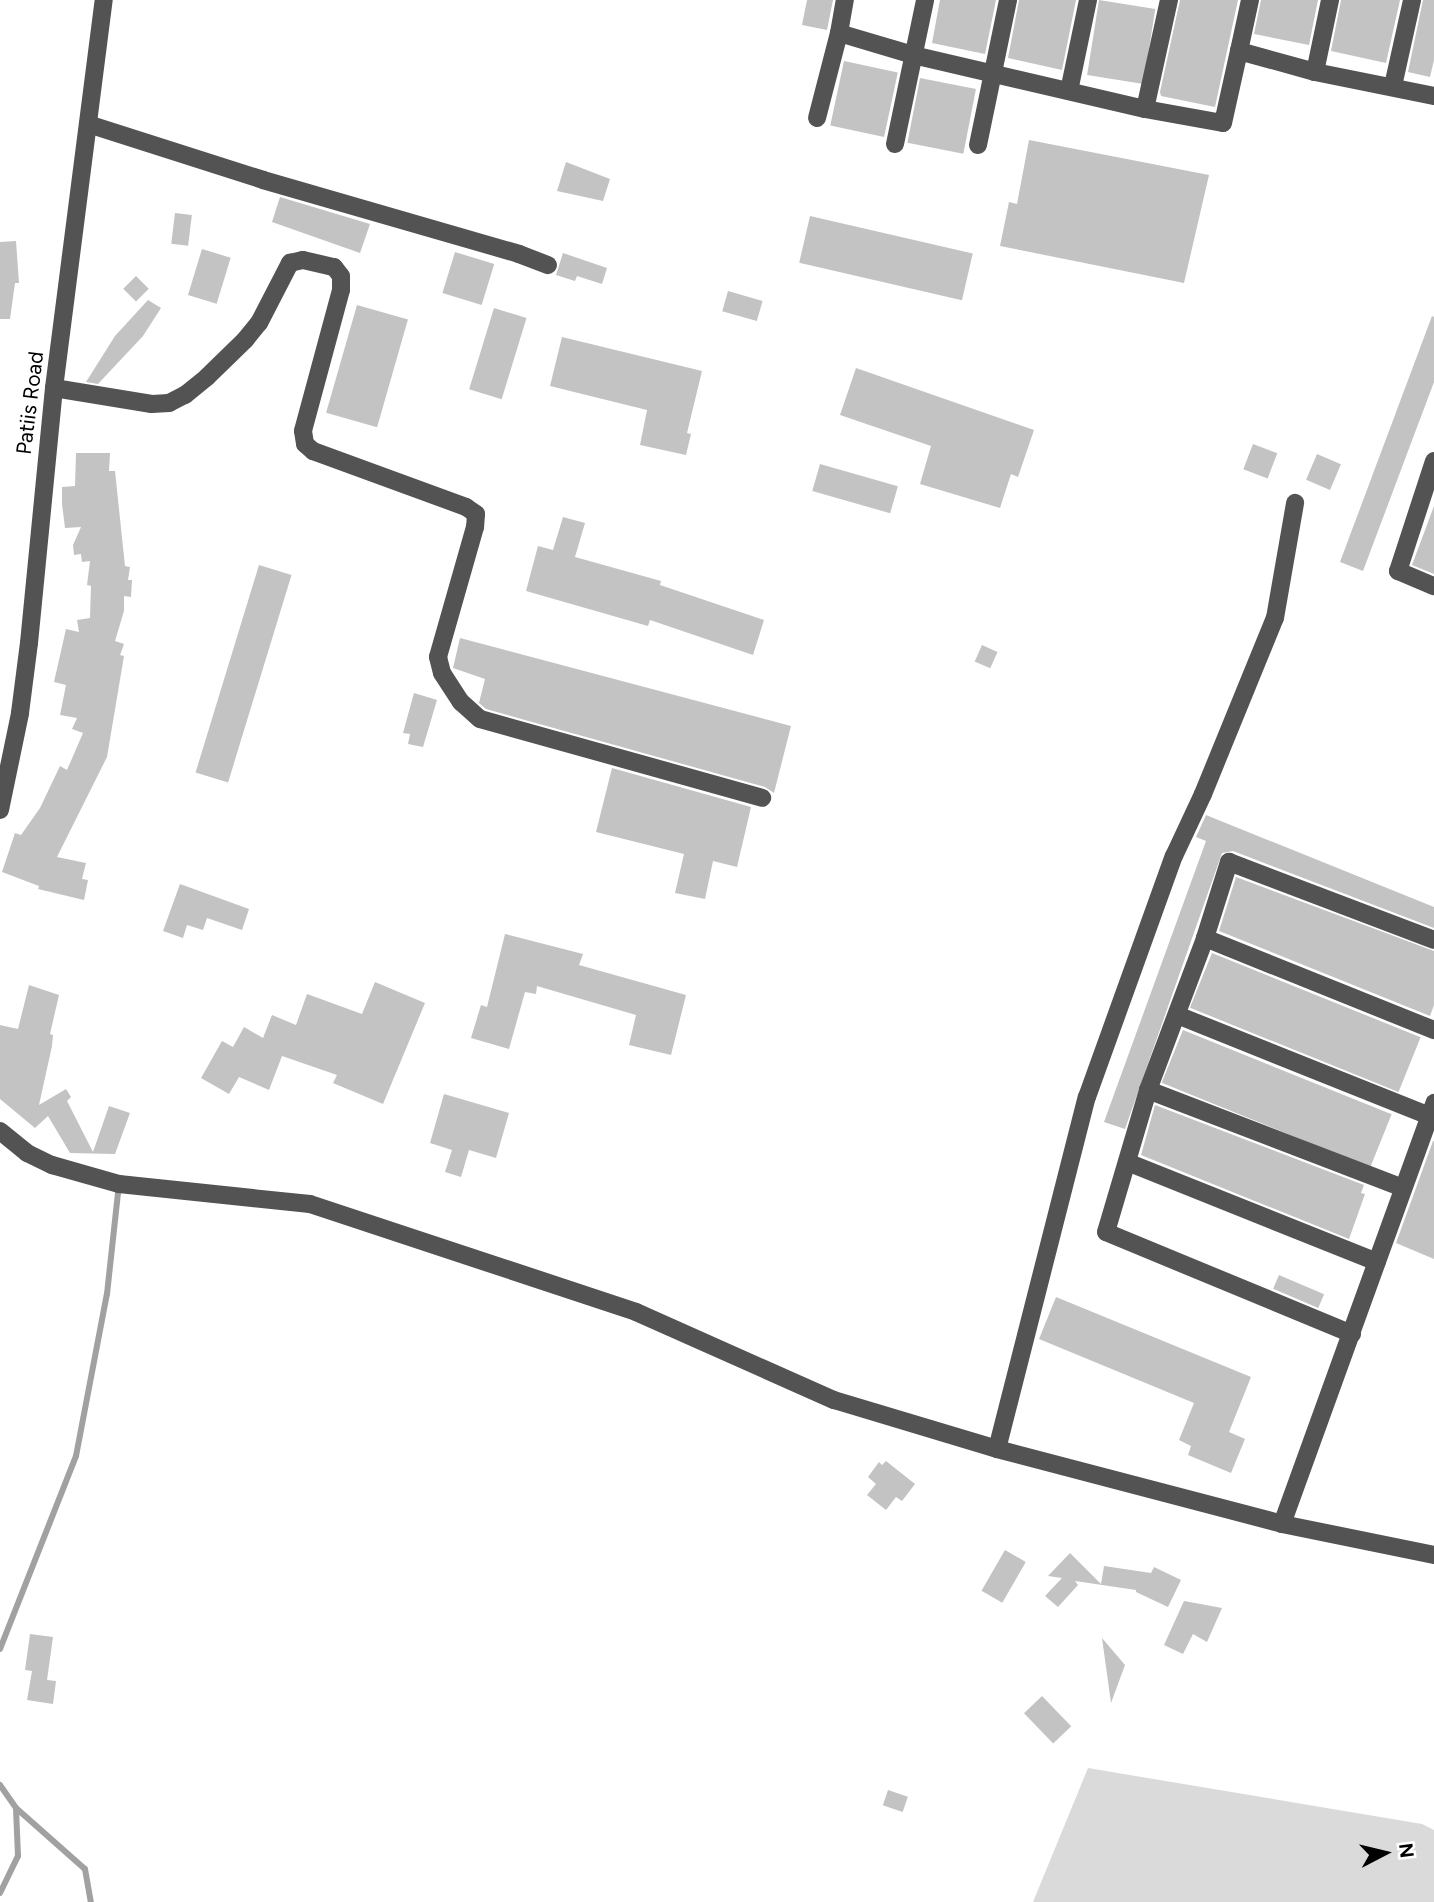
<!DOCTYPE html>
<style>
body{margin:0}
#map{position:relative;width:1434px;height:1902px;overflow:hidden;background:#fff;font-family:Figtree,sans-serif}
div>[style]{position:absolute}
[style*='--x']{left:calc(var(--x)*1px);top:calc(var(--y)*1px);width:calc(var(--w)*1px);rotate:calc(var(--a)*1deg)}
.green>*{inset:0;background:#dadada}
.stream>*{height:6px;margin:-3px;padding:0 3px;transform-origin:3px;border-radius:3px;background:#a1a1a1}
.building>*{inset:0;background:#c3c3c3;transform-origin:0 0}
.minor>*{height:18px;margin:-9px;padding:0 9px;transform-origin:9px;border-radius:9px;background:#535353}
span{translate:-50% -50%;white-space:nowrap;text-align:center;line-height:1.15;-webkit-text-stroke:7px #fff;paint-order:stroke}
.street-label{font-size:21px;color:#000}
.north{position:absolute;left:1350px;top:1818px;width:70px;height:70px;-webkit-text-stroke:5px #fff;paint-order:stroke;rotate:83deg;font-size:19px;font-weight:700;line-height:28px;text-align:center;color:#000}
.north::after{content:'';display:block;margin:auto;width:24px;height:32px;background:#000;clip-path:polygon(50% 0,100% 100%,50% 72%,0 100%)}
</style>
<div id="map">
<div class="green">
<div style="clip-path:polygon(1088px 1768px,1422px 1824px,1434px 1830px,1434px 1902px,1033px 1902px)"></div>
</div>
<div class="stream">
<div style="--x:0;--y:1649;--w:207;--a:-68.5"></div>
<div style="--x:76;--y:1456;--w:165;--a:-79.2"></div>
<div style="--x:107;--y:1294;--w:102;--a:-83.8"></div>
<div style="--x:0;--y:1785;--w:28;--a:55"></div>
<div style="--x:16;--y:1808;--w:92;--a:41.5"></div>
<div style="--x:85;--y:1869;--w:34;--a:80"></div>
<div style="--x:0;--y:1893;--w:41;--a:-64.1"></div>
<div style="--x:18;--y:1856;--w:47;--a:-92.4"></div>
</div>
<div class="building">
<div style="clip-path:polygon(807px 0,833px 0,827px 30px,802px 25px)"></div>
<div style="clip-path:polygon(940px 0,996px 0,985px 54px,932px 43px)"></div>
<div style="clip-path:polygon(1019px 0,1076px 0,1062px 70px,1008px 58px)"></div>
<div style="left:1099px;top:0;width:57px;height:76px;rotate:9deg"></div>
<div style="clip-path:polygon(1180px 0,1238px 0,1215px 107px,1161px 96px,1160px 92px)"></div>
<div style="clip-path:polygon(1261px 0,1318px 0,1309px 45px,1254px 34px)"></div>
<div style="clip-path:polygon(1341px 0,1400px 0,1386px 63px,1331px 51px)"></div>
<div style="clip-path:polygon(1423px 0,1434px 0,1434px 60px,1430px 77px,1408px 72px)"></div>
<div style="left:844px;top:61px;width:55px;height:66px;rotate:12deg"></div>
<div style="left:920px;top:78px;width:57px;height:66px;rotate:11deg"></div>
<div style="clip-path:polygon(1029px 140px,1209px 175px,1184px 283px,1000px 246px,1009px 202px,1017px 204px)"></div>
<div style="clip-path:polygon(566px 162px,610px 179px,603px 201px,557px 191px)"></div>
<div style="clip-path:polygon(280px 197px,370px 224px,360px 253px,272px 222px)"></div>
<div style="left:175px;top:213px;width:17px;height:31px;rotate:7deg"></div>
<div style="left:810px;top:216px;width:167px;height:48px;rotate:13deg"></div>
<div style="clip-path:polygon(16px 241px,19px 283px,15px 283px,10px 319px,0 319px,0 242px)"></div>
<div style="left:202px;top:249px;width:30px;height:48px;rotate:17deg"></div>
<div style="left:455px;top:252px;width:41px;height:43px;rotate:17deg"></div>
<div style="clip-path:polygon(563px 253px,607px 268px,602px 284px,577px 276px,575px 281px,556px 275px)"></div>
<div style="left:136px;top:276px;width:18px;height:18px;rotate:45deg"></div>
<div style="left:728px;top:291px;width:36px;height:21px;rotate:16deg"></div>
<div style="clip-path:polygon(148px 300px,161px 308px,143px 336px,98px 384px,86px 382px,115px 336px)"></div>
<div style="left:357px;top:305px;width:53px;height:112px;rotate:16deg"></div>
<div style="left:494px;top:308px;width:34px;height:85px;rotate:17deg"></div>
<div style="clip-path:polygon(1432px 316px,1434px 317px,1434px 382px,1363px 571px,1340px 562px)"></div>
<div style="clip-path:polygon(562px 337px,702px 371px,687px 433px,691px 434px,686px 455px,640px 445px,647px 410px,550px 386px)"></div>
<div style="clip-path:polygon(856px 368px,1034px 430px,1018px 477px,1011px 474px,1000px 508px,920px 484px,931px 446px,840px 415px)"></div>
<div style="left:1253px;top:444px;width:26px;height:27px;rotate:21deg"></div>
<div style="clip-path:polygon(76px 453px,110px 453px,109px 471px,115px 471px,125px 566px,130px 567px,128px 580px,132px 580px,131px 597px,124px 596px,124px 611px,115px 641px,124px 644px,120px 655px,124px 656px,107px 757px,57px 857px,86px 863px,82px 879px,88px 880px,84px 900px,38px 889px,39px 886px,2px 872px,15px 833px,21px 835px,40px 808px,60px 766px,67px 770px,83px 733px,72px 729px,77px 718px,60px 715px,66px 685px,54px 682px,66px 629px,79px 632px,77px 620px,90px 618px,91px 586px,87px 585px,90px 561px,82px 562px,81px 554px,74px 555px,73px 545px,81px 527px,65px 528px,62px 504px,62px 487px,75px 486px)"></div>
<div style="left:1317px;top:454px;width:26px;height:28px;rotate:23deg"></div>
<div style="left:820px;top:464px;width:81px;height:28px;rotate:16deg"></div>
<div style="clip-path:polygon(1434px 506px,1434px 574px,1412px 565px)"></div>
<div style="clip-path:polygon(563px 517px,585px 523px,575px 557px,661px 581px,660px 585px,764px 620px,753px 655px,650px 620px,648px 626px,526px 591px,538px 546px,553px 550px)"></div>
<div style="left:259px;top:565px;width:34px;height:217px;rotate:17deg"></div>
<div style="clip-path:polygon(460px 638px,791px 726px,774px 793px,765px 787px,486px 709px,479px 703px,485px 679px,453px 668px)"></div>
<div style="left:982px;top:645px;width:17px;height:18px;rotate:24deg"></div>
<div style="clip-path:polygon(414px 693px,437px 700px,423px 747px,408px 744px,410px 734px,403px 733px)"></div>
<div style="clip-path:polygon(612px 768px,751px 807px,737px 867px,713px 861px,705px 899px,675px 893px,684px 854px,596px 832px)"></div>
<div style="clip-path:polygon(1206px 815px,1434px 907px,1434px 928px,1233px 851px,1222px 853px,1125px 1129px,1104px 1122px,1206px 841px,1196px 837px)"></div>
<div style="clip-path:polygon(1236px 877px,1434px 951px,1434px 1005px,1430px 1016px,1219px 931px)"></div>
<div style="clip-path:polygon(180px 884px,249px 909px,242px 930px,207px 918px,203px 930px,187px 925px,183px 938px,163px 931px)"></div>
<div style="clip-path:polygon(505px 934px,583px 954px,579px 965px,686px 995px,671px 1055px,629px 1045px,636px 1015px,537px 986px,536px 994px,525px 992px,509px 1049px,471px 1038px,481px 1005px,487px 1007px)"></div>
<div style="left:1212px;top:953px;width:225px;height:59px;rotate:22deg"></div>
<div style="clip-path:polygon(375px 982px,425px 1003px,383px 1104px,333px 1083px,337px 1075px,282px 1056px,269px 1090px,239px 1077px,229px 1094px,201px 1078px,222px 1041px,233px 1047px,244px 1027px,263px 1038px,272px 1015px,296px 1025px,307px 994px,362px 1014px)"></div>
<div style="clip-path:polygon(29px 985px,59px 995px,50px 1034px,53px 1035px,52px 1046px,39px 1105px,66px 1089px,71px 1097px,67px 1101px,93px 1152px,109px 1106px,130px 1113px,115px 1154px,70px 1153px,48px 1116px,35px 1128px,0 1099px,0 1025px,18px 1029px)"></div>
<div style="left:1183px;top:1030px;width:225px;height:57px;rotate:22deg"></div>
<div style="clip-path:polygon(444px 1094px,509px 1113px,496px 1158px,469px 1150px,461px 1177px,445px 1172px,452px 1150px,430px 1143px)"></div>
<div style="clip-path:polygon(1155px 1105px,1364px 1185px,1361px 1193px,1365px 1194px,1349px 1239px,1141px 1155px)"></div>
<div style="clip-path:polygon(1433px 1141px,1434px 1141px,1434px 1259px,1396px 1243px)"></div>
<div style="left:1279px;top:1275px;width:49px;height:15px;rotate:23deg"></div>
<div style="clip-path:polygon(1056px 1297px,1251px 1377px,1229px 1432px,1245px 1439px,1231px 1473px,1188px 1455px,1191px 1446px,1179px 1440px,1194px 1403px,1039px 1339px)"></div>
<div style="clip-path:polygon(886px 1461px,915px 1484px,902px 1501px,896px 1497px,886px 1510px,867px 1495px,876px 1484px,868px 1477px,879px 1462px,882px 1465px)"></div>
<div style="left:1005px;top:1550px;width:24px;height:47px;rotate:30deg"></div>
<div style="clip-path:polygon(1070px 1553px,1101px 1584px,1104px 1566px,1151px 1573px,1154px 1567px,1181px 1580px,1168px 1607px,1136px 1592px,1136px 1590px,1075px 1581px,1078px 1585px,1058px 1607px,1045px 1596px,1062px 1578px,1048px 1576px)"></div>
<div style="clip-path:polygon(1184px 1601px,1222px 1608px,1207px 1642px,1193px 1634px,1183px 1654px,1164px 1645px)"></div>
<div style="clip-path:polygon(30px 1634px,53px 1637px,47px 1680px,56px 1681px,53px 1704px,27px 1700px,32px 1671px,25px 1670px)"></div>
<div style="clip-path:polygon(1102px 1638px,1125px 1665px,1111px 1703px)"></div>
<div style="left:1042px;top:1696px;width:42px;height:25px;rotate:46deg"></div>
<div style="left:888px;top:1790px;width:21px;height:16px;rotate:19deg"></div>
</div>
<div class="minor">
<div style="--x:839;--y:33;--w:34;--a:-80"></div>
<div style="--x:1239;--y:51;--w:52;--a:-77.8"></div>
<div style="--x:1315;--y:72;--w:74;--a:-78.2"></div>
<div style="--x:1393;--y:86;--w:88;--a:-77.5"></div>
<div style="--x:1069;--y:91;--w:93;--a:-78.2"></div>
<div style="--x:1145;--y:109;--w:112;--a:-77.6"></div>
<div style="--x:817;--y:118;--w:88;--a:-75.5"></div>
<div style="--x:839;--y:33;--w:77;--a:16.6"></div>
<div style="--x:913;--y:55;--w:238;--a:13.1"></div>
<div style="--x:1145;--y:109;--w:79;--a:10.2"></div>
<div style="--x:1223;--y:123;--w:74;--a:-77.5"></div>
<div style="--x:1239;--y:51;--w:79;--a:15.4"></div>
<div style="--x:1315;--y:72;--w:121;--a:11.4"></div>
<div style="--x:88;--y:124;--w:184;--a:17.7"></div>
<div style="--x:263;--y:180;--w:266;--a:16.1"></div>
<div style="--x:519;--y:254;--w:31;--a:21"></div>
<div style="--x:895;--y:144;--w:147;--a:-78.2"></div>
<div style="--x:978;--y:145;--w:148;--a:-78.3"></div>
<div style="--x:54;--y:388;--w:99;--a:9.3"></div>
<div style="--x:152;--y:404;--w:17;--a:-3"></div>
<div style="--x:169;--y:403;--w:18;--a:-27"></div>
<div style="--x:185;--y:395;--w:28;--a:-39"></div>
<div style="--x:207;--y:377;--w:53;--a:-44.2"></div>
<div style="--x:245;--y:340;--w:22;--a:-51"></div>
<div style="--x:259;--y:323;--w:68;--a:-62.7"></div>
<div style="--x:290;--y:263;--w:13;--a:-13"></div>
<div style="--x:303;--y:260;--w:32;--a:13"></div>
<div style="--x:334;--y:267;--w:11;--a:52"></div>
<div style="--x:341;--y:276;--w:14;--a:90"></div>
<div style="--x:341;--y:290;--w:146;--a:105.1"></div>
<div style="--x:303;--y:431;--w:13;--a:81"></div>
<div style="--x:305;--y:444;--w:11;--a:41"></div>
<div style="--x:313;--y:451;--w:163;--a:20.1"></div>
<div style="--x:466;--y:507;--w:12;--a:35"></div>
<div style="--x:476;--y:514;--w:13;--a:94"></div>
<div style="--x:475;--y:527;--w:135;--a:105.9"></div>
<div style="--x:438;--y:657;--w:16;--a:76"></div>
<div style="--x:442;--y:673;--w:35;--a:57"></div>
<div style="--x:461;--y:702;--w:25;--a:42"></div>
<div style="--x:480;--y:719;--w:293;--a:15.6"></div>
<div style="--x:1434;--y:461;--w:116;--a:108.1"></div>
<div style="--x:1398;--y:571;--w:39;--a:23"></div>
<div style="--x:0;--y:810;--w:99;--a:-78.3"></div>
<div style="--x:20;--y:713;--w:71;--a:-82.7"></div>
<div style="--x:29;--y:643;--w:256;--a:-84.4"></div>
<div style="--x:54;--y:388;--w:391;--a:-82.7"></div>
<div style="--x:1205;--y:938;--w:247;--a:21.9"></div>
<div style="--x:1177;--y:1015;--w:277;--a:21.8"></div>
<div style="--x:1148;--y:1090;--w:273;--a:21"></div>
<div style="--x:0;--y:1131;--w:35;--a:39"></div>
<div style="--x:27;--y:1153;--w:28;--a:26"></div>
<div style="--x:52;--y:1165;--w:70;--a:15.8"></div>
<div style="--x:119;--y:1184;--w:192;--a:6"></div>
<div style="--x:310;--y:1204;--w:343;--a:18.3"></div>
<div style="--x:636;--y:1312;--w:217;--a:24"></div>
<div style="--x:834;--y:1400;--w:170;--a:16.7"></div>
<div style="--x:997;--y:1449;--w:295;--a:14.7"></div>
<div style="--x:1282;--y:1524;--w:155;--a:11.5"></div>
<div style="--x:1127;--y:1162;--w:269;--a:21.8"></div>
<div style="--x:1352;--y:1334;--w:266;--a:-157.5"></div>
<div style="--x:1106;--y:1232;--w:148;--a:-73.5"></div>
<div style="--x:1148;--y:1090;--w:162;--a:-69.4"></div>
<div style="--x:1205;--y:938;--w:80;--a:-72.5"></div>
<div style="--x:1229;--y:862;--w:219;--a:20.8"></div>
<div style="--x:997;--y:1449;--w:363;--a:-75.7"></div>
<div style="--x:1087;--y:1097;--w:256;--a:-70.2"></div>
<div style="--x:1174;--y:856;--w:68;--a:-64.9"></div>
<div style="--x:1203;--y:794;--w:190;--a:-67.8"></div>
<div style="--x:1275;--y:618;--w:117;--a:-80.1"></div>
<div style="--x:1282;--y:1524;--w:448;--a:-70.1"></div>
</div>
<div class="street-label">
<span style="left:30px;top:403px;rotate:-83deg">Patiis Road</span>
</div>
<div class="north">N</div>
</div>
